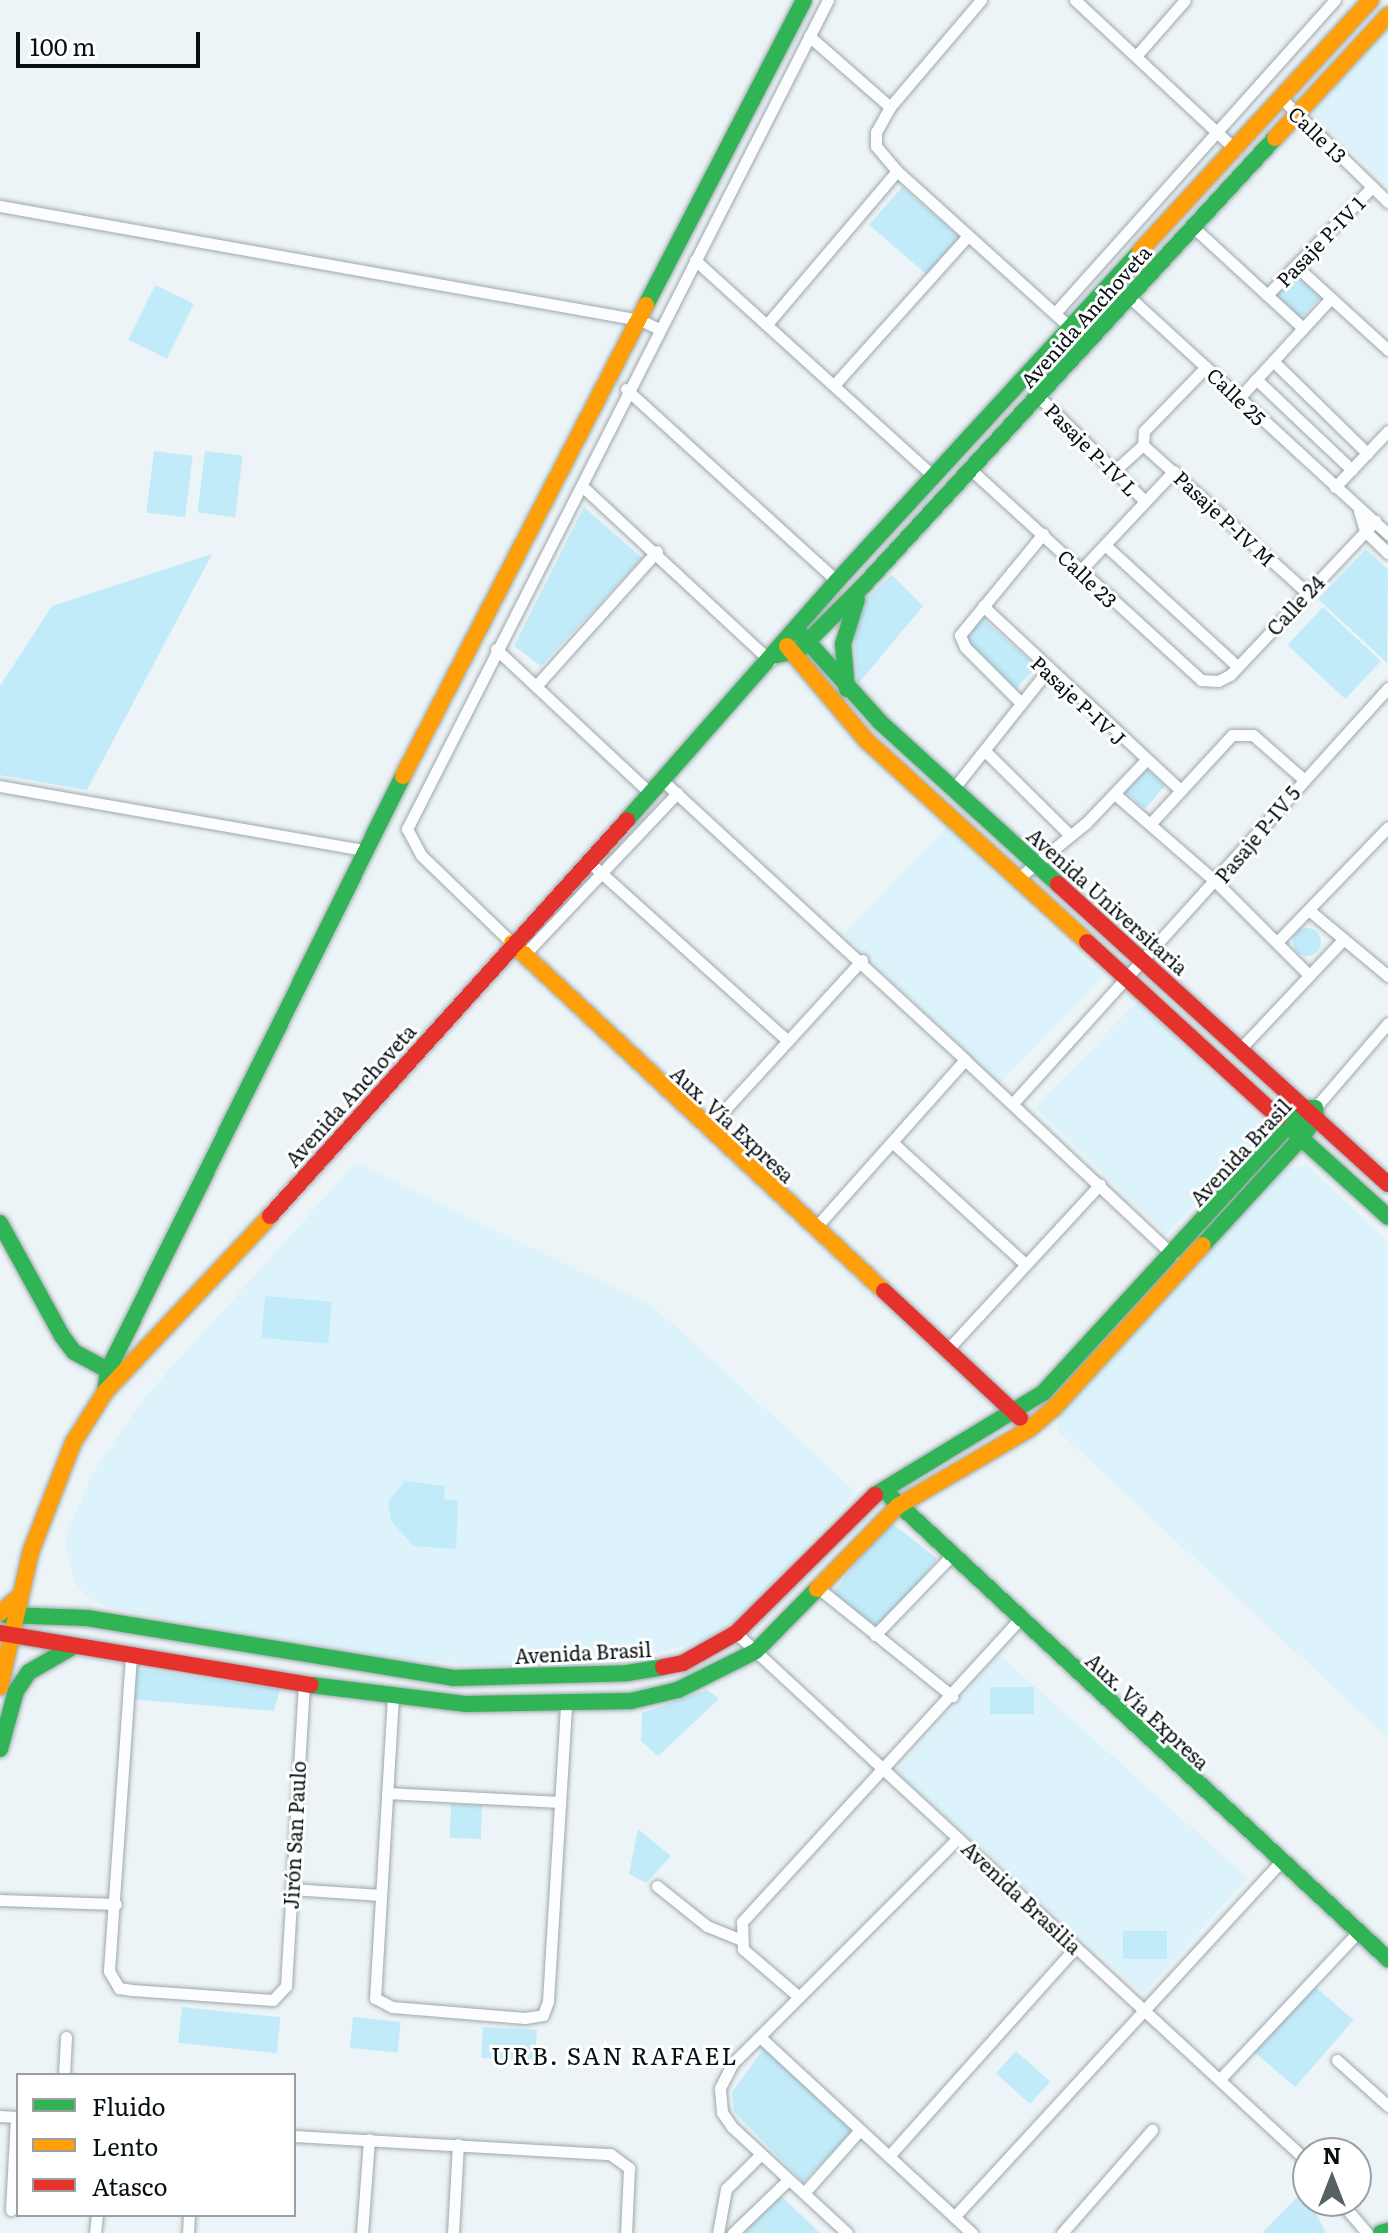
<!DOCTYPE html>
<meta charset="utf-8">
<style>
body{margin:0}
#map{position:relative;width:1388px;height:2233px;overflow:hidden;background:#ecf4f7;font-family:Literata,serif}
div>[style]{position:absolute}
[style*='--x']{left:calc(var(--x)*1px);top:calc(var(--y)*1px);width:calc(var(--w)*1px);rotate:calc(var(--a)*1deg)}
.built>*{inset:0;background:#dcf3fb;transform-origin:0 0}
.green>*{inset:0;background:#c1ebf9;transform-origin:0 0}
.round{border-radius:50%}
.roads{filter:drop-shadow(0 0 2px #9ea7aa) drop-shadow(0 0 2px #9ea7aa)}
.street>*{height:11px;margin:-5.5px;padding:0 5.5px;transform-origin:5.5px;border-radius:5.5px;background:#fcfdfe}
.fast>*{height:16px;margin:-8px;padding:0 8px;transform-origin:8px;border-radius:8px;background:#30b455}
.slow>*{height:16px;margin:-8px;padding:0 8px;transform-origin:8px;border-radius:8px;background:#ff9f0a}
.jam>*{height:16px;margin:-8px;padding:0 8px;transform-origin:8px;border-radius:8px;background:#e5322d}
span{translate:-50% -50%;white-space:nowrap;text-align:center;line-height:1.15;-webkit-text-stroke:6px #fff;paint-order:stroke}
.street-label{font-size:20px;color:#071013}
.quarter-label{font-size:24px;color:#071013;letter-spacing:2px}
.legend{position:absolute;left:16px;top:2073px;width:280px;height:144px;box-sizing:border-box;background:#fff;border:2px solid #9c9fa1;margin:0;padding:10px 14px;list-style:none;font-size:24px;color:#071013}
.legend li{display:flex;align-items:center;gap:16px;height:40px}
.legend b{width:40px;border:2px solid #9c9fa1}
.north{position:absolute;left:1292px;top:2137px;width:80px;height:80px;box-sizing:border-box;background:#fff;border:2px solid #9c9fa1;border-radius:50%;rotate:0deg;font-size:22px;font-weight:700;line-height:32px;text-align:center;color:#071013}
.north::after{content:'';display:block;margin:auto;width:28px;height:36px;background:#576063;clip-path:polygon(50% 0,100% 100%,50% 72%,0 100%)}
.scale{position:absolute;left:16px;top:32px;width:184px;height:36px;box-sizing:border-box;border:4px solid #071013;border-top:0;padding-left:10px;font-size:24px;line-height:28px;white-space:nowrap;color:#071013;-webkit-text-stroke:6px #fff;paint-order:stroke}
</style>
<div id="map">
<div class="built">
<div style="clip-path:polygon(1388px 22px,1388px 186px,1310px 112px)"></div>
<div style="left:947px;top:827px;width:216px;height:149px;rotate:44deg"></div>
<div style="left:1138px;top:1001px;width:182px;height:148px;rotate:44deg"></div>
<div style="clip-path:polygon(356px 1163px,654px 1307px,856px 1492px,747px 1611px,704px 1640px,621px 1663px,480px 1665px,390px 1657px,108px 1608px,88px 1597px,74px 1582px,65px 1538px,93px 1473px,145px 1397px)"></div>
<div style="clip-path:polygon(1307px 1166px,1388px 1241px,1388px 1738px,1058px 1431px,1059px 1414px,1284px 1169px)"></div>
<div style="left:1000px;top:1655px;width:333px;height:156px;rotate:42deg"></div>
</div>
<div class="green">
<div style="left:902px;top:187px;width:77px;height:50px;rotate:41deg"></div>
<div style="left:1296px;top:274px;width:34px;height:31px;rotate:43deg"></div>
<div style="left:155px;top:285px;width:43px;height:61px;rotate:26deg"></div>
<div style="left:154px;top:451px;width:39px;height:62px;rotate:7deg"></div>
<div style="left:205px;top:451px;width:38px;height:62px;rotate:7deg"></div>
<div style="clip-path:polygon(584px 507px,642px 558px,541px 666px,514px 646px)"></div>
<div style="clip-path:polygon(1366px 549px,1388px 570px,1387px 663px,1318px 599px)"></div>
<div style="clip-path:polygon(212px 554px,87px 790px,0 775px,0 686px,52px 606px)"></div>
<div style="clip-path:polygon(892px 575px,923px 606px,858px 684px,854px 631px,863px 602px)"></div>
<div style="left:1323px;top:607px;width:79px;height:52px;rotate:43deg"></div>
<div style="left:981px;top:617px;width:74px;height:30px;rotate:42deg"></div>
<div style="left:1144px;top:767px;width:28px;height:31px;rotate:41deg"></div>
<div class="round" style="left:1293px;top:928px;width:28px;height:28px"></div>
<div style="left:265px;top:1296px;width:67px;height:42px;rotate:5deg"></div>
<div style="clip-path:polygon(405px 1481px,445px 1486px,444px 1499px,458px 1500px,456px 1549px,414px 1546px,391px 1521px,388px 1502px)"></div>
<div style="left:889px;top:1521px;width:61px;height:94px;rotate:38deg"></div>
<div style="clip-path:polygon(133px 1668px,280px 1689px,274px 1711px,130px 1699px)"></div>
<div style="left:990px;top:1687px;width:44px;height:27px"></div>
<div style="clip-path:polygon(707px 1690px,719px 1699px,658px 1756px,641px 1741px,642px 1713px)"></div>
<div style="left:451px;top:1804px;width:31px;height:34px;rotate:2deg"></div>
<div style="clip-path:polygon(638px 1829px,671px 1856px,646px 1883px,629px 1874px)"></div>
<div style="left:1123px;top:1931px;width:44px;height:28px"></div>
<div style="left:1312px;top:1984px;width:55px;height:89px;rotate:41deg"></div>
<div style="left:182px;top:2007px;width:99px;height:36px;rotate:6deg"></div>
<div style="left:353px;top:2017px;width:48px;height:31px;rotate:6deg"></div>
<div style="left:483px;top:2027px;width:54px;height:31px;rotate:3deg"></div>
<div style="clip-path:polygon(765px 2047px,854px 2131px,803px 2182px,734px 2112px,732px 2092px)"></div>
<div style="left:1016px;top:2051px;width:46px;height:30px;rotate:42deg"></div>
<div style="clip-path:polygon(1304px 2190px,1326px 2233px,1262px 2233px)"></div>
<div style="clip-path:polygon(781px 2196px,820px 2233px,742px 2233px)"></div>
</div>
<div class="roads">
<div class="street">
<div style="--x:981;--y:0;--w:140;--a:130.4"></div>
<div style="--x:890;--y:107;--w:29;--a:119"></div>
<div style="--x:876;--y:132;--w:14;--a:90"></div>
<div style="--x:876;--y:146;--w:33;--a:50"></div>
<div style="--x:897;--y:171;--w:234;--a:42.1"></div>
<div style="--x:1075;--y:0;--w:220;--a:43"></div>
<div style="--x:809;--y:36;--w:108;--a:41.2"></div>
<div style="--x:1136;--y:56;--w:74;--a:-48.8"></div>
<div style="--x:1282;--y:99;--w:148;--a:44.2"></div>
<div style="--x:0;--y:206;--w:650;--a:10.1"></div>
<div style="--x:640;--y:320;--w:21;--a:25"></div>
<div style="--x:1192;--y:226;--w:151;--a:42.6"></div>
<div style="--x:695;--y:260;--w:323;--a:42.2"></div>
<div style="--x:1296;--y:266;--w:125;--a:42.4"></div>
<div style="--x:1114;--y:283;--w:372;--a:42.5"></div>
<div style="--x:1267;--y:295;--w:151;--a:-45.8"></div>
<div style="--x:1055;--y:313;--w:420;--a:-48.2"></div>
<div style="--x:768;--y:323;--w:199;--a:-49.7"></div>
<div style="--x:1273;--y:361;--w:132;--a:44.4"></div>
<div style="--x:1256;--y:379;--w:132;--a:43.5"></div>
<div style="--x:835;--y:384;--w:199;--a:-48.1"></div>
<div style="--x:626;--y:389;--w:285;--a:42.3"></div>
<div style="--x:1039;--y:397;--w:148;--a:44.5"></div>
<div style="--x:1238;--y:399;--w:137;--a:-47.4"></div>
<div style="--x:1143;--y:445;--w:219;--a:42"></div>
<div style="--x:969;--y:468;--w:314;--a:42.4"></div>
<div style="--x:1201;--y:680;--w:17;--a:3"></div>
<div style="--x:1218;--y:681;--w:13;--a:-27"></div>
<div style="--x:1230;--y:675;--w:212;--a:-46.7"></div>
<div style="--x:1113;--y:472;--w:40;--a:-42"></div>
<div style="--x:1143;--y:445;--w:14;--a:-86"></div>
<div style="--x:1144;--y:431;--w:89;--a:-45.9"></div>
<div style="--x:582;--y:486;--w:257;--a:42.9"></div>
<div style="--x:1335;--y:487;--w:77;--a:-46.6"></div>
<div style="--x:1359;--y:511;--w:21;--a:73"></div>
<div style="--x:1365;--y:531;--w:32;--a:44"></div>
<div style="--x:1105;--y:545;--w:179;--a:42.5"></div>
<div style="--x:1080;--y:571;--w:137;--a:-46.8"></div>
<div style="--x:983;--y:606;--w:268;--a:43"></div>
<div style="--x:496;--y:649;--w:209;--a:43.1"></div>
<div style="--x:536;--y:686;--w:181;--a:-48.1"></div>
<div style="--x:1019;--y:701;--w:76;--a:-135"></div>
<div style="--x:965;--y:647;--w:13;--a:-113"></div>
<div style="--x:960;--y:635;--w:131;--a:-50.6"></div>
<div style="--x:986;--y:752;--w:117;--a:44.7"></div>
<div style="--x:661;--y:779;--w:414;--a:42.7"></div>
<div style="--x:0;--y:786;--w:370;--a:10"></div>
<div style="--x:954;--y:788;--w:149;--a:-51.5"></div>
<div style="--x:1116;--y:795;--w:133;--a:41"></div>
<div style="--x:1216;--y:882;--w:132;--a:45"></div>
<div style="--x:1151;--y:823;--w:120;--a:-47.4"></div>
<div style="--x:1232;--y:735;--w:21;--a:0"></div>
<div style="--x:1253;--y:735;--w:67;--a:41.3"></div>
<div style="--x:588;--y:861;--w:269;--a:42"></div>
<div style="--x:1016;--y:880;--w:90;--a:-39.2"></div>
<div style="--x:1086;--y:823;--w:86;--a:-46.4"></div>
<div style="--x:1310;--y:911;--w:102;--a:39.8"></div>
<div style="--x:1278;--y:941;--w:158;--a:-46"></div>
<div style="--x:512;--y:943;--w:127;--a:-136"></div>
<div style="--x:421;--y:855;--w:30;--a:-118"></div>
<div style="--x:407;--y:829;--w:930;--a:-63.08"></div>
<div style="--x:524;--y:955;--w:223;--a:-46.6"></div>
<div style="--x:1241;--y:1048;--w:147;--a:-46.7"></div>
<div style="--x:1014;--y:1102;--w:558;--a:-47.91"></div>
<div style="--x:1315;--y:1108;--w:112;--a:-49.3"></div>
<div style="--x:708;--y:1128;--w:228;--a:-47.5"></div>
<div style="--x:892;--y:1142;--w:180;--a:42.5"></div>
<div style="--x:816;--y:1227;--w:224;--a:-48.3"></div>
<div style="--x:965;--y:1060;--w:285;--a:43.2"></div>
<div style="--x:948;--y:1349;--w:224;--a:-47.3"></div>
<div style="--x:817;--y:1587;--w:174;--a:38.9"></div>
<div style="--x:736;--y:1633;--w:779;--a:42.76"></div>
<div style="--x:875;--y:1635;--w:110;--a:-46.1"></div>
<div style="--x:131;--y:1656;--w:316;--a:94"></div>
<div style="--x:109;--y:1971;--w:20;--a:60"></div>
<div style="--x:119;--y:1988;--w:13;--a:9"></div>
<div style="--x:132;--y:1990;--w:141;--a:4.1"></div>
<div style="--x:273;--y:2000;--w:19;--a:-47"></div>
<div style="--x:286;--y:1986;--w:303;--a:-86.6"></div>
<div style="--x:393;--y:1696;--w:303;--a:93.4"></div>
<div style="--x:375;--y:1998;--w:19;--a:28"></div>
<div style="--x:392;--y:2007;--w:133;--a:4.7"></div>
<div style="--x:525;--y:2018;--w:18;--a:-9"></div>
<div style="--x:543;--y:2015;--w:15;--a:-70"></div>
<div style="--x:548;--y:2001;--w:298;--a:-86.5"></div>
<div style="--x:387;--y:1793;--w:173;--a:3"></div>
<div style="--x:657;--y:1886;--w:64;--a:38.7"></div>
<div style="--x:707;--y:1926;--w:35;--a:22"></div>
<div style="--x:291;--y:1889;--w:90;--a:3.8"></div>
<div style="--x:0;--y:1900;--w:116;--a:2"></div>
<div style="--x:799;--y:1997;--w:74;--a:-139.4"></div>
<div style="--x:743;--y:1949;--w:27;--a:-92"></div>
<div style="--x:742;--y:1922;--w:411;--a:-47.5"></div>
<div style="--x:760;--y:2037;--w:289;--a:42.8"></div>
<div style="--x:1337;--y:2060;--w:69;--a:42"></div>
<div style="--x:64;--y:2075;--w:38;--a:-87"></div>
<div style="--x:1220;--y:2079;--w:202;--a:-46.8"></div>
<div style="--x:0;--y:2116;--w:18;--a:3"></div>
<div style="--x:294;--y:2136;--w:317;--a:3.3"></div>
<div style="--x:610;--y:2154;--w:24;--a:36"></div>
<div style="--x:629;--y:2168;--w:65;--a:92.6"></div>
<div style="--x:889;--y:2156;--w:280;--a:-48.2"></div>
<div style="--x:804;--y:2193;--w:84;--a:-48.4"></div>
<div style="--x:1340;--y:2201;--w:42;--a:49.8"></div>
<div style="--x:11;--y:2210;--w:93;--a:-86.9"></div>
<div style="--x:954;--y:2217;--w:483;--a:-47.4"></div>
<div style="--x:95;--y:2233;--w:18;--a:-84"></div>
<div style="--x:188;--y:2233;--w:18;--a:-87"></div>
<div style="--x:362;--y:2233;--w:94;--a:-85.7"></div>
<div style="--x:453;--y:2233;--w:89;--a:-86.8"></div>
<div style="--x:718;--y:2233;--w:45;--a:-79.7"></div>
<div style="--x:726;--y:2189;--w:48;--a:-45"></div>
<div style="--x:733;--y:2233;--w:76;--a:-43.9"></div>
<div style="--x:847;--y:2233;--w:156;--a:-137.3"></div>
<div style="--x:732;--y:2127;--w:18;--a:-124"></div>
<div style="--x:722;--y:2112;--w:24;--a:-95"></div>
<div style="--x:720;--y:2088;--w:28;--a:-63"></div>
<div style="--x:733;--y:2063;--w:318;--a:-45"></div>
<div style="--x:1062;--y:2233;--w:137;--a:-48.9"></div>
</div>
<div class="fast">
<div style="--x:646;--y:305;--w:343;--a:-62.6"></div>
<div style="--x:800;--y:633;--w:120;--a:48"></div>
<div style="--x:880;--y:722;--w:241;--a:42.3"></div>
<div style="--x:777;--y:655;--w:21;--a:-11"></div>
<div style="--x:798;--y:651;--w:93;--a:-45"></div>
<div style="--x:864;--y:585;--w:607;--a:-47.4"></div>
<div style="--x:847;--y:689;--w:45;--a:-95.1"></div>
<div style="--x:843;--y:644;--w:47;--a:-72.7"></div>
<div style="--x:627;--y:820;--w:318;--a:-48.7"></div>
<div style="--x:837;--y:581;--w:448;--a:-47.4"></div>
<div style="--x:1279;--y:1118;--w:147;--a:42.2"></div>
<div style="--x:0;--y:1223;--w:129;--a:61.2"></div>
<div style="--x:62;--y:1336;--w:20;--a:53"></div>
<div style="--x:74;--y:1352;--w:38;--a:28"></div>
<div style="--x:105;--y:1392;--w:22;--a:-82"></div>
<div style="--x:108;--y:1370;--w:663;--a:-63.59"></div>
<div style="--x:875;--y:1495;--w:197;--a:-31.3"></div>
<div style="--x:1043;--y:1393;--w:364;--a:-47.5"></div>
<div style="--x:1289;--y:1125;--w:25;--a:-43"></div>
<div style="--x:1307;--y:1108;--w:8;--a:0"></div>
<div style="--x:1315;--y:1108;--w:9;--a:84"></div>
<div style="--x:1316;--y:1117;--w:24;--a:125"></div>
<div style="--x:1302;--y:1137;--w:147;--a:132.5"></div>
<div style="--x:891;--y:1497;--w:679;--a:42.91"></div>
<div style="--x:6;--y:1615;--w:81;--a:2.1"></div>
<div style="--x:87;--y:1618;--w:371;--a:9.3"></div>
<div style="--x:453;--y:1678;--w:174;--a:-1.6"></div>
<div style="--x:627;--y:1673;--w:36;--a:-9"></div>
<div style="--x:311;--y:1685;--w:155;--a:7"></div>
<div style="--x:465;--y:1704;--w:166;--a:-1"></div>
<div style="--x:631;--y:1701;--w:48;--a:-13.2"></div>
<div style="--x:678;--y:1690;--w:87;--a:-26.6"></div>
<div style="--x:756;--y:1651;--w:87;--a:-45.5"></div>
<div style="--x:0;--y:1749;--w:60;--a:-74.6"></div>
<div style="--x:16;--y:1691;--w:23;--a:-56"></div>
<div style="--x:29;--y:1672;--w:52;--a:-30"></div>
<div style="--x:1381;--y:2233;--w:7;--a:-16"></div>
</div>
<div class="slow">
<div style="--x:1275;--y:138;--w:167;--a:-47.4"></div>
<div style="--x:1140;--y:251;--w:341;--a:-47.4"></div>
<div style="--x:787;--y:646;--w:123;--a:50"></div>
<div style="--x:866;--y:740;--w:299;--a:42.4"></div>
<div style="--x:403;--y:776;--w:530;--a:-62.71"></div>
<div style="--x:512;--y:943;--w:509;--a:43.09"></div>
<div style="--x:817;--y:1589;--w:116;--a:-45.7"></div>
<div style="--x:898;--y:1506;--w:152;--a:-30.4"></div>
<div style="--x:1029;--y:1429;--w:34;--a:-40"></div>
<div style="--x:1055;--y:1407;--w:219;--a:-47.6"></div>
<div style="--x:0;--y:1613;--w:21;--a:-41"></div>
<div style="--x:0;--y:1687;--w:139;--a:-77.2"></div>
<div style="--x:31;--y:1551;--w:116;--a:-68.7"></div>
<div style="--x:73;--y:1443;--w:60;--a:-57.9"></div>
<div style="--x:105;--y:1392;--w:241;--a:-46.8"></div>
</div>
<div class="jam">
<div style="--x:1058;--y:884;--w:446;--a:42.3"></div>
<div style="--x:1087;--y:942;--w:260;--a:42.5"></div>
<div style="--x:270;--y:1216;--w:533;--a:-47.96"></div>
<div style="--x:884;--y:1291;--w:186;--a:43"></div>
<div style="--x:0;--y:1633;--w:315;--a:9.5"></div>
<div style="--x:663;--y:1667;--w:20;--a:-11"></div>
<div style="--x:683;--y:1663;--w:61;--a:-29.5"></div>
<div style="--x:736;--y:1633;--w:196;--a:-44.8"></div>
</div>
</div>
<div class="street-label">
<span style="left:1318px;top:134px;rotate:44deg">Calle 13</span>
<span style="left:1320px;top:241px;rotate:-46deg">Pasaje P-IV 1</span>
<span style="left:1085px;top:316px;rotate:-48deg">Avenida Anchoveta</span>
<span style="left:1237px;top:396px;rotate:44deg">Calle 25</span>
<span style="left:1092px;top:449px;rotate:45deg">Pasaje P-IV L</span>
<span style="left:1225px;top:518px;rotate:43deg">Pasaje P-IV M</span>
<span style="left:1088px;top:578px;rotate:44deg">Calle 23</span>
<span style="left:1295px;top:605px;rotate:-47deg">Calle 24</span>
<span style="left:1079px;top:700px;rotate:43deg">Pasaje P-IV J</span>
<span style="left:1257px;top:834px;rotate:-50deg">Pasaje P-IV 5</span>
<span style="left:1108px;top:901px;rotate:42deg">Avenida Universitaria</span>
<span style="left:350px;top:1095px;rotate:-48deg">Avenida Anchoveta</span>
<span style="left:733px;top:1124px;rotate:43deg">Aux. Vía Expresa</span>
<span style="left:1240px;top:1152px;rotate:-47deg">Avenida Brasil</span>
<span style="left:583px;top:1652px;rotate:-3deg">Avenida Brasil</span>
<span style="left:1148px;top:1711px;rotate:43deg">Aux. Vía Expresa</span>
<span style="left:294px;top:1835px;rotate:-87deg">Jirón San Paulo</span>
<span style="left:1022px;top:1897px;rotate:43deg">Avenida Brasilia</span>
</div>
<div class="quarter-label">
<span style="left:615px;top:2055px">URB. SAN RAFAEL</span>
</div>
<ul class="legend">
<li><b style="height:10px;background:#30b455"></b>Fluido</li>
<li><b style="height:10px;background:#ff9f0a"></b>Lento</li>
<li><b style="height:10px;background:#e5322d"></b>Atasco</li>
</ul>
<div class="north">N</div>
<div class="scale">100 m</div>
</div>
